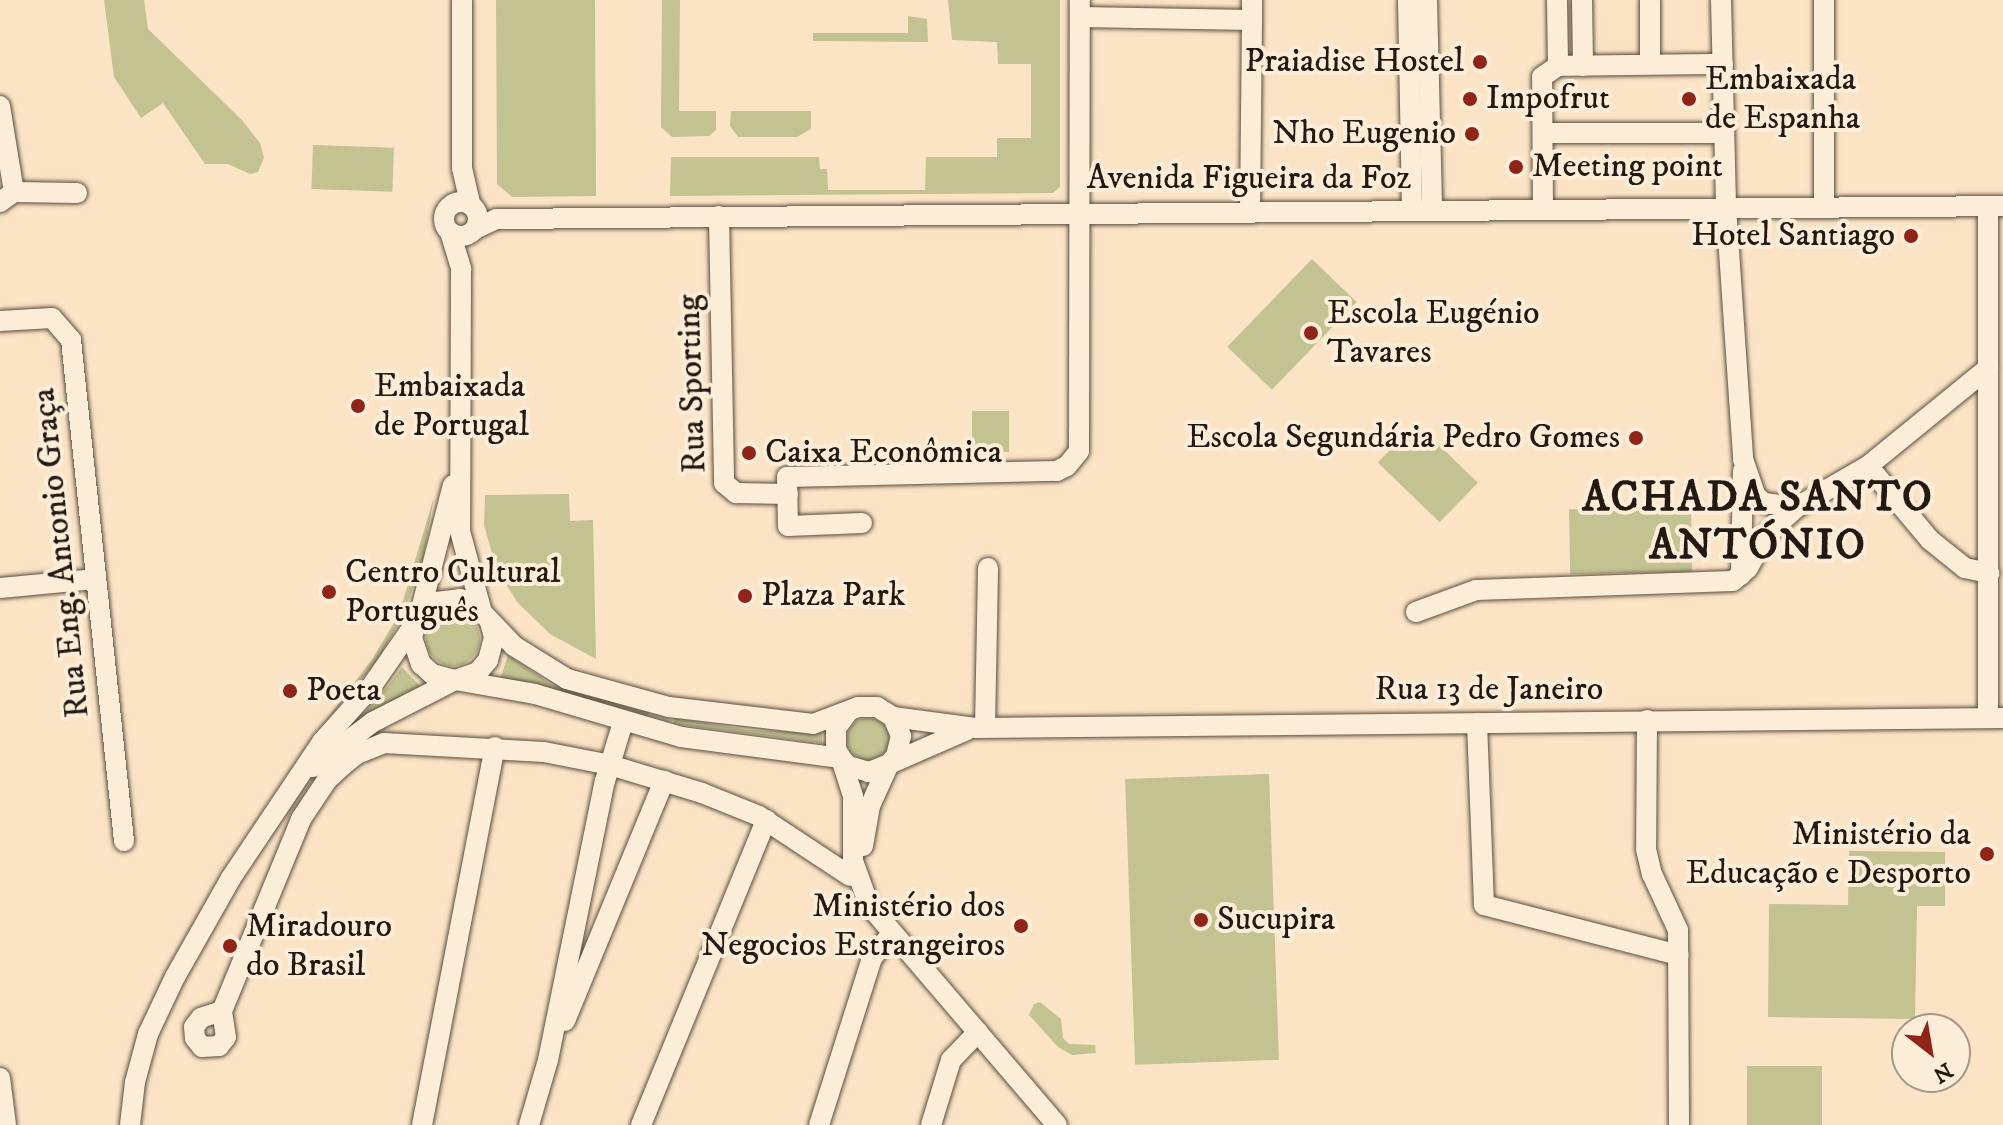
<!DOCTYPE html>
<meta charset="utf-8">
<style>
body{margin:0}
#map{position:relative;width:2003px;height:1125px;overflow:hidden;background:#fbe4c5;font-family:"IM FELL DW Pica",serif}
div>[style]{position:absolute}
[style*='--x']{left:calc(var(--x)*1px);top:calc(var(--y)*1px);width:calc(var(--w)*1px);rotate:calc(var(--a)*1deg)}
.green>*{inset:0;background:#c3c291;transform-origin:0 0}
.round{border-radius:50%}
.roads{filter:drop-shadow(0 0 2px #594c3e) drop-shadow(0 0 2px #594c3e)}
.minor>*{height:20px;margin:-10px;padding:0 10px;transform-origin:10px;border-radius:10px;background:#fcedd9}
.minor>.ring{margin:-10px;padding:0;box-sizing:content-box;background:none;border:20px solid #fcedd9;border-radius:50%}
.dots>*{width:22px;height:22px;translate:-50% -50%;box-sizing:border-box;border:4px solid #fcedd9;border-radius:50%}
span{translate:-50% -50%;white-space:nowrap;text-align:center;line-height:1.15;-webkit-text-stroke:8px #fcedd9;paint-order:stroke}
.poi-label{font-size:34px;color:#231911}
.right{translate:-100% -50%;text-align:right}
.left{translate:0 -50%;text-align:left}
.street-label{font-size:34px;color:#231911}
.district-label{font-size:42px;color:#231911;font-weight:700;letter-spacing:2px}
.north{position:absolute;left:1891px;top:1013px;width:80px;height:80px;box-sizing:border-box;background:#fcedd9;border:2px solid #a59889;border-radius:50%;rotate:149deg;font-size:22px;font-weight:700;line-height:32px;text-align:center;color:#231911}
.north::after{content:'';display:block;margin:auto;width:28px;height:36px;background:#8f2418;clip-path:polygon(50% 0,100% 100%,50% 72%,0 100%)}
</style>
<div id="map">
<div class="green">
<div style="clip-path:polygon(104px 0,144px 0,148px 29px,242px 120px,260px 143px,264px 158px,258px 172px,250px 174px,228px 164px,205px 164px,163px 103px,141px 118px,114px 77px)"></div>
<div style="clip-path:polygon(496px 0,595px 0,596px 196px,512px 197px,497px 184px)"></div>
<div style="clip-path:polygon(662px 0,680px 0,679px 111px,716px 111px,716px 130px,709px 136px,672px 137px,661px 127px)"></div>
<div style="clip-path:polygon(948px 0,1060px 0,1060px 187px,1053px 193px,670px 196px,671px 157px,819px 157px,820px 169px,827px 169px,828px 190px,925px 190px,926px 157px,997px 157px,997px 138px,1031px 138px,1031px 64px,998px 64px,997px 42px,952px 40px)"></div>
<div style="clip-path:polygon(908px 16px,927px 19px,928px 42px,813px 41px,813px 33px,908px 33px)"></div>
<div style="clip-path:polygon(731px 111px,811px 111px,811px 129px,797px 137px,738px 137px,730px 126px)"></div>
<div style="left:313px;top:145px;width:81px;height:44px;rotate:2deg"></div>
<div style="left:1312px;top:259px;width:62px;height:122px;rotate:44deg"></div>
<div style="left:972px;top:411px;width:37px;height:41px"></div>
<div style="left:1416px;top:423px;width:86px;height:55px;rotate:44deg"></div>
<div style="clip-path:polygon(569px 494px,570px 521px,593px 520px,596px 659px,550px 634px,517px 602px,496px 568px,484px 525px,485px 495px)"></div>
<div style="clip-path:polygon(434px 497px,423px 559px,403px 616px,377px 661px,318px 731px,373px 658px,399px 614px)"></div>
<div style="left:1691px;top:507px;width:65px;height:122px;rotate:89deg"></div>
<div class="round" style="left:426px;top:612px;width:54px;height:54px"></div>
<div style="clip-path:polygon(508px 655px,552px 685px,649px 712px,647px 717px,500px 679px)"></div>
<div style="clip-path:polygon(402px 667px,421px 687px,361px 717px,388px 686px)"></div>
<div class="round" style="left:847px;top:718px;width:42px;height:42px"></div>
<div style="clip-path:polygon(675px 718px,749px 730px,822px 733px,822px 743px,674px 724px)"></div>
<div style="left:1269px;top:774px;width:286px;height:144px;rotate:88deg"></div>
<div style="clip-path:polygon(1849px 851px,1945px 852px,1945px 906px,1917px 906px,1915px 1019px,1768px 1017px,1769px 904px,1848px 905px)"></div>
<div style="clip-path:polygon(1040px 1002px,1061px 1019px,1063px 1038px,1069px 1044px,1095px 1045px,1096px 1053px,1072px 1055px,1058px 1047px,1029px 1015px,1034px 1004px)"></div>
<div style="left:1747px;top:1066px;width:75px;height:59px"></div>
</div>
<div class="roads">
<div class="minor">
<div style="--x:462;--y:0;--w:168;--a:90"></div>
<div style="--x:462;--y:168;--w:37;--a:77"></div>
<div style="--x:1408;--y:0;--w:210;--a:88.9"></div>
<div style="--x:1427;--y:0;--w:210;--a:88.6"></div>
<div style="--x:1557;--y:0;--w:66;--a:89.1"></div>
<div style="--x:1582;--y:0;--w:66;--a:89.1"></div>
<div style="--x:1650;--y:0;--w:64;--a:90"></div>
<div style="--x:1721;--y:0;--w:207;--a:88.6"></div>
<div style="--x:1726;--y:207;--w:253;--a:86.1"></div>
<div style="--x:1743;--y:459;--w:39;--a:71"></div>
<div style="--x:1756;--y:496;--w:11;--a:41"></div>
<div style="--x:1764;--y:503;--w:33;--a:7"></div>
<div style="--x:1824;--y:0;--w:206;--a:90"></div>
<div style="--x:1080;--y:17;--w:172;--a:1"></div>
<div style="--x:1252;--y:20;--w:20;--a:-90"></div>
<div style="--x:0;--y:106;--w:87;--a:80.8"></div>
<div style="--x:14;--y:192;--w:17;--a:144"></div>
<div style="--x:1543;--y:133;--w:181;--a:0"></div>
<div style="--x:14;--y:192;--w:63;--a:0.9"></div>
<div class="ring" style="left:444px;top:202px;width:14px;height:14px"></div>
<div style="--x:1988;--y:206;--w:512;--a:90"></div>
<div style="--x:1543;--y:208;--w:131;--a:-90.4"></div>
<div style="--x:1542;--y:77;--w:19;--a:-35"></div>
<div style="--x:1558;--y:66;--w:165;--a:-0.7"></div>
<div style="--x:1250;--y:211;--w:191;--a:-89.4"></div>
<div style="--x:719;--y:216;--w:267;--a:88.9"></div>
<div style="--x:724;--y:483;--w:16;--a:40"></div>
<div style="--x:736;--y:493;--w:52;--a:1.1"></div>
<div style="--x:475;--y:229;--w:23;--a:-25"></div>
<div style="--x:496;--y:219;--w:1507;--a:-0.49"></div>
<div style="--x:450;--y:232;--w:39;--a:73"></div>
<div style="--x:461;--y:269;--w:262;--a:90.2"></div>
<div style="--x:460;--y:531;--w:81;--a:74.9"></div>
<div style="--x:0;--y:321;--w:52;--a:-3.3"></div>
<div style="--x:52;--y:318;--w:29;--a:49"></div>
<div style="--x:71;--y:340;--w:504;--a:83.96"></div>
<div style="--x:1868;--y:466;--w:155;--a:-39.2"></div>
<div style="--x:862;--y:523;--w:74;--a:177.7"></div>
<div style="--x:788;--y:526;--w:49;--a:-91.2"></div>
<div style="--x:787;--y:477;--w:270;--a:-1.3"></div>
<div style="--x:1057;--y:471;--w:11;--a:-27"></div>
<div style="--x:1067;--y:466;--w:19;--a:-51"></div>
<div style="--x:1079;--y:451;--w:451;--a:-89.9"></div>
<div style="--x:1741;--y:575;--w:104;--a:-88.9"></div>
<div style="--x:0;--y:588;--w:95;--a:-5.4"></div>
<div style="--x:1416;--y:612;--w:64;--a:-20.1"></div>
<div style="--x:1476;--y:590;--w:257;--a:-2"></div>
<div style="--x:1733;--y:581;--w:20;--a:-41"></div>
<div style="--x:1748;--y:568;--w:39;--a:-61"></div>
<div style="--x:1767;--y:534;--w:40;--a:-42"></div>
<div style="--x:1797;--y:507;--w:82;--a:-30"></div>
<div style="--x:1868;--y:466;--w:97;--a:50"></div>
<div style="--x:1930;--y:540;--w:45;--a:38.7"></div>
<div style="--x:1965;--y:568;--w:25;--a:12"></div>
<div style="--x:419;--y:617;--w:136;--a:-75.6"></div>
<div style="--x:415;--y:626;--w:12;--a:104"></div>
<div style="--x:412;--y:638;--w:28;--a:71"></div>
<div style="--x:421;--y:664;--w:15;--a:42"></div>
<div style="--x:432;--y:674;--w:24;--a:15"></div>
<div style="--x:455;--y:680;--w:24;--a:-19"></div>
<div style="--x:478;--y:672;--w:16;--a:-50"></div>
<div style="--x:488;--y:660;--w:24;--a:-75"></div>
<div style="--x:494;--y:637;--w:16;--a:-105"></div>
<div style="--x:893;--y:717;--w:83;--a:7.6"></div>
<div style="--x:975;--y:728;--w:1028;--a:-0.56"></div>
<div style="--x:1647;--y:720;--w:129;--a:90.4"></div>
<div style="--x:1646;--y:849;--w:26;--a:77"></div>
<div style="--x:1652;--y:874;--w:62;--a:65.1"></div>
<div style="--x:1678;--y:930;--w:195;--a:89.7"></div>
<div style="--x:1477;--y:723;--w:182;--a:87.8"></div>
<div style="--x:1484;--y:905;--w:201;--a:14.4"></div>
<div style="--x:985;--y:727;--w:159;--a:-88.9"></div>
<div style="--x:841;--y:759;--w:39;--a:72"></div>
<div style="--x:853;--y:796;--w:65;--a:90"></div>
<div style="--x:853;--y:861;--w:47;--a:70"></div>
<div style="--x:869;--y:905;--w:289;--a:49.5"></div>
<div style="--x:313;--y:767;--w:75;--a:-36.9"></div>
<div style="--x:373;--y:722;--w:92;--a:-27.1"></div>
<div style="--x:455;--y:680;--w:81;--a:9.9"></div>
<div style="--x:535;--y:694;--w:152;--a:16.4"></div>
<div style="--x:681;--y:737;--w:161;--a:7.5"></div>
<div style="--x:863;--y:846;--w:41;--a:-80.1"></div>
<div style="--x:870;--y:806;--w:46;--a:-65.7"></div>
<div style="--x:889;--y:764;--w:85;--a:-23.6"></div>
<div style="--x:222;--y:1011;--w:22;--a:162"></div>
<div style="--x:201;--y:1018;--w:11;--a:128"></div>
<div style="--x:194;--y:1027;--w:11;--a:85"></div>
<div style="--x:195;--y:1038;--w:11;--a:52"></div>
<div style="--x:202;--y:1047;--w:17;--a:-3"></div>
<div style="--x:219;--y:1046;--w:11;--a:-52"></div>
<div style="--x:226;--y:1037;--w:26;--a:-99"></div>
<div style="--x:222;--y:1011;--w:208;--a:-67.6"></div>
<div style="--x:301;--y:819;--w:47;--a:-56.3"></div>
<div style="--x:327;--y:780;--w:21;--a:-43"></div>
<div style="--x:342;--y:766;--w:19;--a:-39"></div>
<div style="--x:357;--y:754;--w:29;--a:-22"></div>
<div style="--x:384;--y:743;--w:160;--a:3.2"></div>
<div style="--x:544;--y:752;--w:67;--a:11.1"></div>
<div style="--x:610;--y:765;--w:96;--a:16.9"></div>
<div style="--x:702;--y:793;--w:61;--a:22"></div>
<div style="--x:759;--y:816;--w:109;--a:33.4"></div>
<div style="--x:565;--y:1021;--w:260;--a:-67.6"></div>
<div style="--x:0;--y:1078;--w:47;--a:82.7"></div>
<div style="--x:130;--y:1125;--w:43;--a:-83.4"></div>
<div style="--x:135;--y:1082;--w:50;--a:-74.8"></div>
<div style="--x:148;--y:1034;--w:63;--a:-64.7"></div>
<div style="--x:175;--y:977;--w:114;--a:-60.5"></div>
<div style="--x:231;--y:878;--w:164;--a:-56.2"></div>
<div style="--x:322;--y:742;--w:74;--a:-48.3"></div>
<div style="--x:371;--y:687;--w:91;--a:-55.3"></div>
<div style="--x:423;--y:612;--w:16;--a:-38"></div>
<div style="--x:436;--y:602;--w:24;--a:-7"></div>
<div style="--x:460;--y:599;--w:15;--a:20"></div>
<div style="--x:474;--y:604;--w:58;--a:46.4"></div>
<div style="--x:514;--y:646;--w:62;--a:31.9"></div>
<div style="--x:567;--y:679;--w:106;--a:15.4"></div>
<div style="--x:669;--y:707;--w:145;--a:6.7"></div>
<div style="--x:813;--y:724;--w:48;--a:-20.7"></div>
<div style="--x:858;--y:707;--w:19;--a:0"></div>
<div style="--x:877;--y:707;--w:19;--a:32"></div>
<div style="--x:893;--y:717;--w:21;--a:67"></div>
<div style="--x:901;--y:736;--w:21;--a:104"></div>
<div style="--x:896;--y:756;--w:11;--a:131"></div>
<div style="--x:889;--y:764;--w:22;--a:158"></div>
<div style="--x:869;--y:772;--w:22;--a:-164"></div>
<div style="--x:848;--y:766;--w:11;--a:-131"></div>
<div style="--x:841;--y:758;--w:10;--a:-119"></div>
<div style="--x:836;--y:749;--w:21;--a:-90"></div>
<div style="--x:836;--y:728;--w:21;--a:-53"></div>
<div style="--x:422;--y:1125;--w:385;--a:-79.1"></div>
<div style="--x:529;--y:1125;--w:68;--a:-73.7"></div>
<div style="--x:548;--y:1060;--w:285;--a:-78.5"></div>
<div style="--x:605;--y:781;--w:62;--a:-73"></div>
<div style="--x:641;--y:1125;--w:330;--a:-67.7"></div>
<div style="--x:819;--y:1125;--w:175;--a:-72.4"></div>
<div style="--x:872;--y:958;--w:32;--a:-51"></div>
<div style="--x:931;--y:1125;--w:68;--a:-72.9"></div>
<div style="--x:951;--y:1060;--w:39;--a:-46"></div>
</div>
</div>
<div class="dots">
<div style="left:1480px;top:62px;background:#8f2418"></div>
<div style="left:1470px;top:99px;background:#8f2418"></div>
<div style="left:1689px;top:99px;background:#8f2418"></div>
<div style="left:1472px;top:134px;background:#8f2418"></div>
<div style="left:1516px;top:167px;background:#8f2418"></div>
<div style="left:1911px;top:236px;background:#8f2418"></div>
<div style="left:1311px;top:333px;background:#8f2418"></div>
<div style="left:358px;top:406px;background:#8f2418"></div>
<div style="left:1636px;top:438px;background:#8f2418"></div>
<div style="left:749px;top:453px;background:#8f2418"></div>
<div style="left:329px;top:592px;background:#8f2418"></div>
<div style="left:745px;top:596px;background:#8f2418"></div>
<div style="left:290px;top:691px;background:#8f2418"></div>
<div style="left:1987px;top:854px;background:#8f2418"></div>
<div style="left:1201px;top:920px;background:#8f2418"></div>
<div style="left:1021px;top:926px;background:#8f2418"></div>
<div style="left:230px;top:946px;background:#8f2418"></div>
</div>
<div class="poi-label">
<span class="right" style="left:1464px;top:62px">Praiadise Hostel</span>
<span class="left" style="left:1705px;top:99px">Embaixada<br>de Espanha</span>
<span class="left" style="left:1486px;top:99px">Impofrut</span>
<span class="right" style="left:1456px;top:134px">Nho Eugenio</span>
<span class="left" style="left:1532px;top:167px">Meeting point</span>
<span class="right" style="left:1895px;top:236px">Hotel Santiago</span>
<span class="left" style="left:1327px;top:333px">Escola Eugénio<br>Tavares</span>
<span class="left" style="left:374px;top:406px">Embaixada<br>de Portugal</span>
<span class="right" style="left:1620px;top:438px">Escola Segundária Pedro Gomes</span>
<span class="left" style="left:765px;top:453px">Caixa Econômica</span>
<span class="left" style="left:345px;top:592px">Centro Cultural<br>Português</span>
<span class="left" style="left:761px;top:596px">Plaza Park</span>
<span class="left" style="left:306px;top:691px">Poeta</span>
<span class="right" style="left:1971px;top:854px">Ministério da<br>Educação e Desporto</span>
<span class="right" style="left:1005px;top:926px">Ministério dos<br>Negocios Estrangeiros</span>
<span class="left" style="left:1217px;top:920px">Sucupira</span>
<span class="left" style="left:246px;top:946px">Miradouro<br>do Brasil</span>
</div>
<div class="street-label">
<span style="left:1249px;top:179px">Avenida Figueira da Foz</span>
<span style="left:692px;top:384px;rotate:-92deg">Rua Sporting</span>
<span style="left:61px;top:553px;rotate:-96deg">Rua Eng. Antonio Graça</span>
<span style="left:1489px;top:690px">Rua 13 de Janeiro</span>
</div>
<div class="district-label">
<span style="left:1758px;top:522px">ACHADA SANTO<br>ANTÓNIO</span>
</div>
<div class="north">N</div>
</div>
